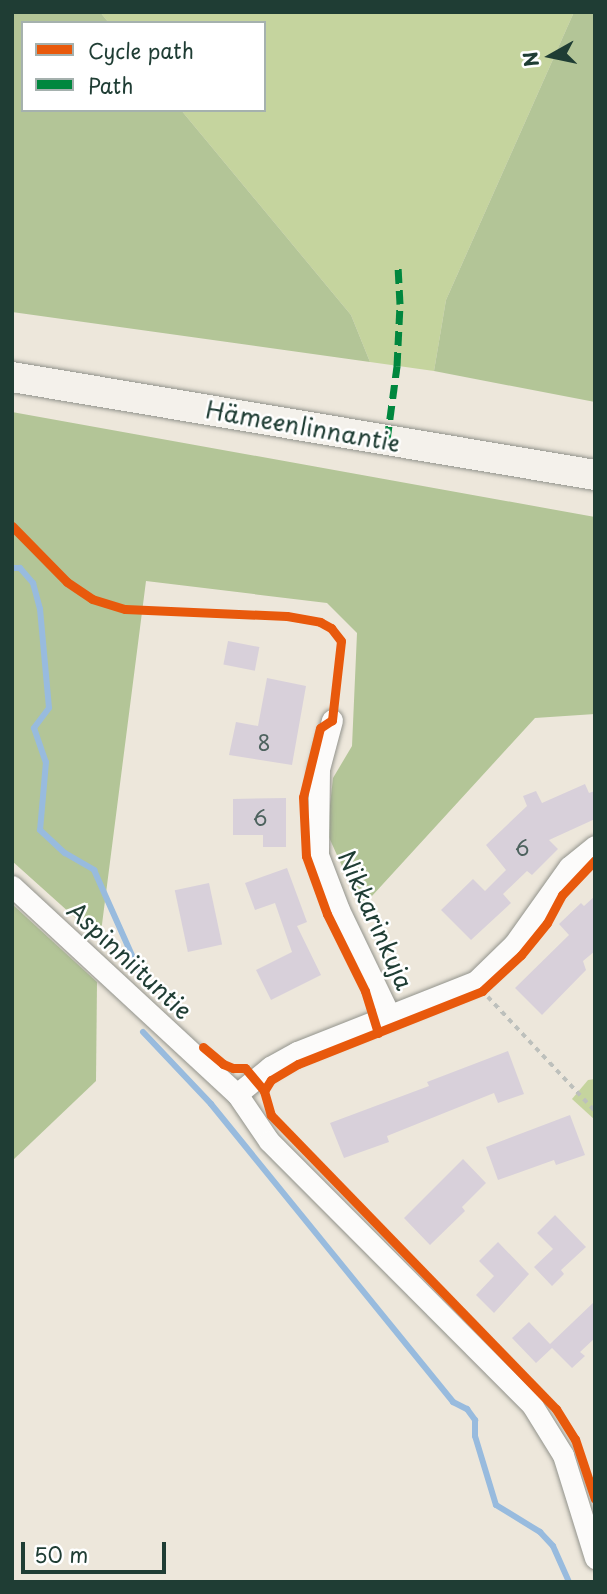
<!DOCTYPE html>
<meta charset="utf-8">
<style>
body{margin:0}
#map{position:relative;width:607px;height:1594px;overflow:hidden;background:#ede7db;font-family:"Playpen Sans",sans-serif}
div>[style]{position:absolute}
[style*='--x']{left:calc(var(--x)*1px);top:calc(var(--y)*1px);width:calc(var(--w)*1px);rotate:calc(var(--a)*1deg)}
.green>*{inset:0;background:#c5d49e}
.forest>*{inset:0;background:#b3c597}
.stream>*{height:6px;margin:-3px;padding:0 3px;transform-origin:3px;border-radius:3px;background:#98bbde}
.building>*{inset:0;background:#d8d0da;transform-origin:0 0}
.path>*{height:3.5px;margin-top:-1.75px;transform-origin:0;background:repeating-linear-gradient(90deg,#bdc0bc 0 5px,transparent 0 10px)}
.roads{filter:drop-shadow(0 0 2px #92938c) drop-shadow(0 0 2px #92938c)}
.street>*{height:21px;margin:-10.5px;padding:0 10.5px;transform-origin:10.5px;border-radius:10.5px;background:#fcfbfa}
.secondary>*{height:30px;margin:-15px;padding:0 15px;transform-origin:15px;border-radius:15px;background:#f4f1eb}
.quiet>*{height:7px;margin-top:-3.5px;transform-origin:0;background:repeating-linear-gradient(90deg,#00873e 0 14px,transparent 0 21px)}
.cycleway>*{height:9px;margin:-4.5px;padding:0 4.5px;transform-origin:4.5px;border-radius:4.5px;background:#e8590c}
span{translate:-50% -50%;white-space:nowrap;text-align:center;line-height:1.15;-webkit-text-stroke:5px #fff;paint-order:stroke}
.number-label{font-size:21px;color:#4d625e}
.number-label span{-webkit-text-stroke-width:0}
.street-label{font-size:24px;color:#1f3d34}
.frame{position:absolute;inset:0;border:14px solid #1f3d34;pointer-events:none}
.legend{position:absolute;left:21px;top:21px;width:245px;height:91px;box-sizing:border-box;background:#fff;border:2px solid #a5b1ae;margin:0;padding:9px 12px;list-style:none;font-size:21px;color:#1f3d34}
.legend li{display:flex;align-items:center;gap:14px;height:35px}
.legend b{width:35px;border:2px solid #a5b1ae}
.north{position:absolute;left:516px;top:21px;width:70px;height:70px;-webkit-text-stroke:5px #fff;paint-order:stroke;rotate:261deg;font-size:19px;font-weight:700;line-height:28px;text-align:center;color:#1f3d34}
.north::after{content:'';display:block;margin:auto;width:24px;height:32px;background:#1f3d34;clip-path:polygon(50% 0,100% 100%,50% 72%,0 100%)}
.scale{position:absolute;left:21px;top:1542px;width:145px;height:32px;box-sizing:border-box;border:4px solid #1f3d34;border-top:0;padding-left:9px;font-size:21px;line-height:24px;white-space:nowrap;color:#1f3d34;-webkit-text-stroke:5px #fff;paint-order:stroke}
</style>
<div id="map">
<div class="green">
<div style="clip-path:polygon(100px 12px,574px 12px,446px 300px,434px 371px,370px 362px,351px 315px,181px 110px,264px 110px,264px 23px,109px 23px)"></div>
<div style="clip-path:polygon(595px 1079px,595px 1120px,572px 1099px,588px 1080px)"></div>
</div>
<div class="forest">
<div style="clip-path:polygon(12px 12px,100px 12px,109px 23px,23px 23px,23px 110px,181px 110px,351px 315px,370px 362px,12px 312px)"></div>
<div style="clip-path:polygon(574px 12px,595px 12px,595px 402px,434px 371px,446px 300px)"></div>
<div style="clip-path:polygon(12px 412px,595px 517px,595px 714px,535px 718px,361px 908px,327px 833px,333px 778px,352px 746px,357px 633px,327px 603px,146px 581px,100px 940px,12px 861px)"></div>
<div style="clip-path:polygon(12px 904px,97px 982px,96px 1081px,12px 1161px)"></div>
</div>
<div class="stream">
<div style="--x:12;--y:568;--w:8;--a:0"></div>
<div style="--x:20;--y:568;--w:20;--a:49"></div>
<div style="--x:33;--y:583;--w:27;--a:75"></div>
<div style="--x:40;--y:609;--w:99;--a:84.8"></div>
<div style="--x:49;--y:708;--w:25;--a:127"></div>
<div style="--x:34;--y:728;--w:36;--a:71"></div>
<div style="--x:46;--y:762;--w:68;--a:95"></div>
<div style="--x:40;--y:830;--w:34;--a:43"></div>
<div style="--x:65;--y:853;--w:34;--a:30"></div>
<div style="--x:94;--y:870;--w:118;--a:66"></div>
<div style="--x:143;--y:1032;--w:99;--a:46.6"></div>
<div style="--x:211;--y:1104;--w:384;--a:50.9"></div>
<div style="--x:453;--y:1402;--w:16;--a:27"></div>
<div style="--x:467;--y:1409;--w:14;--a:54"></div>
<div style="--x:475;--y:1420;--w:16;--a:90"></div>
<div style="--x:475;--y:1436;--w:72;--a:73.1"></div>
<div style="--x:496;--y:1505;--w:52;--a:31.5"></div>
<div style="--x:540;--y:1532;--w:19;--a:47"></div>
<div style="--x:553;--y:1546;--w:39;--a:66"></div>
</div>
<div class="building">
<div style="left:228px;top:641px;width:32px;height:24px;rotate:11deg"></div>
<div style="clip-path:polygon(267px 678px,306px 686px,292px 765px,229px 755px,236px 722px,258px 726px)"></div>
<div style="clip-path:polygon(585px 784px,589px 793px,595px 791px,595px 819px,549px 840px,558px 849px,532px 875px,527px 871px,503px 894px,511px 903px,471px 940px,441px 910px,473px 879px,485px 891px,506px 870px,486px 845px,527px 806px,523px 796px,536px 791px,542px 803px)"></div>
<div style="clip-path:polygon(286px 798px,286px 847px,263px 847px,263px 835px,233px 835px,233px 799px)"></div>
<div style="clip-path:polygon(287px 868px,307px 922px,297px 926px,321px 975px,271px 1000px,256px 970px,292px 952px,275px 903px,255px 910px,245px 883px)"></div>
<div style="left:209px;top:883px;width:63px;height:35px;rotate:78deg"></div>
<div style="clip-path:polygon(595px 896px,595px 951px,583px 961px,586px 970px,542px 1015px,515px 988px,569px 935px,559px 924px,581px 903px,584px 906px)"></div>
<div style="clip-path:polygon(508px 1051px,524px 1094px,498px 1103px,494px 1093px,387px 1136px,389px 1142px,344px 1158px,330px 1123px,429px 1086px,427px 1082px)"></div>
<div style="clip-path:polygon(570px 1115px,585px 1155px,556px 1165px,554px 1160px,498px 1180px,486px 1147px)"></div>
<div style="clip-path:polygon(463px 1159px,486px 1183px,462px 1207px,465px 1211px,430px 1245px,404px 1218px)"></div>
<div style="clip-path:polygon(555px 1215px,586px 1247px,561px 1270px,564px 1274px,552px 1286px,534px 1267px,553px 1249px,537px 1233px)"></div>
<div style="clip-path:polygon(498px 1242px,529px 1274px,494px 1313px,476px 1295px,494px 1276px,479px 1261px)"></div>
<div style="clip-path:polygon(595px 1301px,595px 1338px,580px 1352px,585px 1356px,572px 1368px,552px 1348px,536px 1363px,512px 1338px,529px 1322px,550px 1344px)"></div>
</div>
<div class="path">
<div style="--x:488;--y:997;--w:156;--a:46.8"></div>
</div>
<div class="roads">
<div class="street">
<div style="--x:332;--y:720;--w:51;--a:104.9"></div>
<div style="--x:319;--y:769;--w:86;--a:90.7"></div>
<div style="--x:318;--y:855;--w:59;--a:69.1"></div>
<div style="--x:339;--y:910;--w:118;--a:64.3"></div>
<div style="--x:12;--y:886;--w:306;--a:42.8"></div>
<div style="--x:237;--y:1094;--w:57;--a:55.8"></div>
<div style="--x:269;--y:1141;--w:373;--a:45.1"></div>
<div style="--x:532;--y:1405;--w:59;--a:58.2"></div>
<div style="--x:563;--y:1455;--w:108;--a:72.7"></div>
<div style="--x:237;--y:1094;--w:43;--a:-39.3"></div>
<div style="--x:270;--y:1067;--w:31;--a:-29"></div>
<div style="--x:297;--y:1052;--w:193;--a:-21.6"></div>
<div style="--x:476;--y:981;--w:53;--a:-44.2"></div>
<div style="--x:514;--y:944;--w:95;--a:-54.5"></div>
<div style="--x:569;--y:867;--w:33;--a:-39"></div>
</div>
<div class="secondary">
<div style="--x:12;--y:377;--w:591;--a:9.54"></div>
</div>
</div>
<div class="quiet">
<div style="--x:387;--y:440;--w:75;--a:-82.3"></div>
<div style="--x:397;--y:366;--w:62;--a:-87.2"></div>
<div style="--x:400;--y:304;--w:36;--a:-93"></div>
</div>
<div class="cycleway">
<div style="--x:12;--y:526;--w:78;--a:45.5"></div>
<div style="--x:67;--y:582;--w:30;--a:34"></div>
<div style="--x:92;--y:599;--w:34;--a:17"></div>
<div style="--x:125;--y:609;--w:162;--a:2.5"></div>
<div style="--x:287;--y:616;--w:34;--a:10"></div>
<div style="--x:320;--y:622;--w:13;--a:29"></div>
<div style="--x:331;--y:628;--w:16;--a:52"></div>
<div style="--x:341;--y:641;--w:80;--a:96.5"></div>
<div style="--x:332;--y:720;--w:14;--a:146"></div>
<div style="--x:320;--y:728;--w:71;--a:103.8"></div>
<div style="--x:303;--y:797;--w:59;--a:87.1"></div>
<div style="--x:306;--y:856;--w:62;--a:70.1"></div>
<div style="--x:327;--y:914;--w:86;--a:63.7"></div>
<div style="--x:365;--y:991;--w:44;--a:72.8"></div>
<div style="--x:203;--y:1047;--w:26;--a:40"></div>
<div style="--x:223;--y:1064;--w:11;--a:22"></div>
<div style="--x:233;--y:1068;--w:12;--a:0"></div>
<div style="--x:245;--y:1068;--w:30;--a:50"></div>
<div style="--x:264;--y:1091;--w:25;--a:74"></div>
<div style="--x:271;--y:1115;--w:409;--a:45.9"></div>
<div style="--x:556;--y:1409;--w:36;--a:58"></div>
<div style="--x:575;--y:1439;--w:63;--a:71.6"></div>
<div style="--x:264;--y:1091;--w:13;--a:-58"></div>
<div style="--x:271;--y:1080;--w:31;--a:-31"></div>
<div style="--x:298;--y:1064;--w:198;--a:-21.6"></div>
<div style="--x:482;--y:991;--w:53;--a:-42.7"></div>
<div style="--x:521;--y:955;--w:41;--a:-50.9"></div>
<div style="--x:547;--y:923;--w:32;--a:-62"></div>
<div style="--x:562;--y:895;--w:48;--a:-46.7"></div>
</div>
<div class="number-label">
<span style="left:264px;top:742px">8</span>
<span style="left:260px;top:817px">6</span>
<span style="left:522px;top:847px">6</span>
</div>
<div class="street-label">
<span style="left:303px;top:426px;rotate:10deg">Hämeenlinnantie</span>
<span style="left:376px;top:920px;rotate:66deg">Nikkarinkuja</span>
<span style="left:130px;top:960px;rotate:43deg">Aspinniituntie</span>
</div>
<div class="frame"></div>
<ul class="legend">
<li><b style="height:9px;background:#e8590c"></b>Cycle path</li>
<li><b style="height:9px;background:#00873e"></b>Path</li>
</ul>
<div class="north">N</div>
<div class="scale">50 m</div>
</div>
